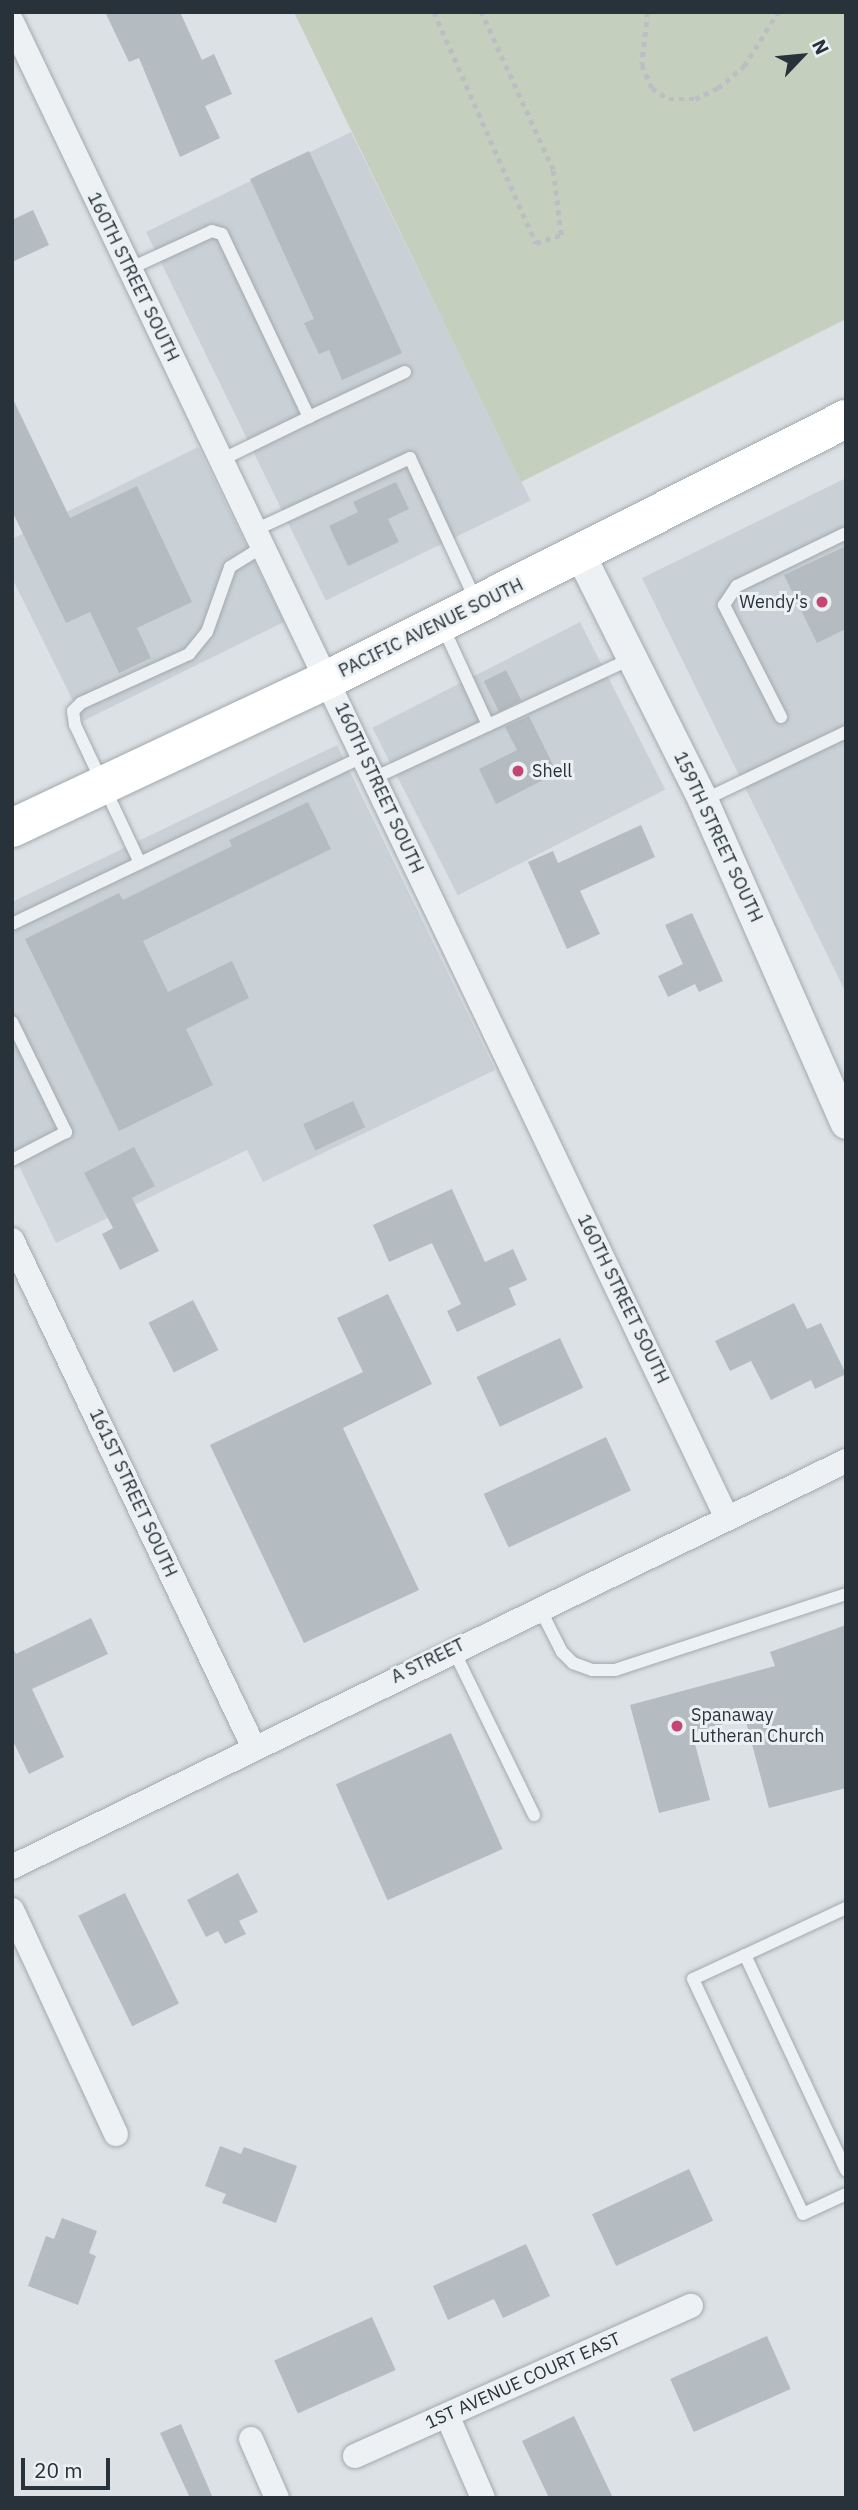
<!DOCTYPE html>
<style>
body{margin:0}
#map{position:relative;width:858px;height:2510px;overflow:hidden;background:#dce1e5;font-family:"IBM Plex Sans",sans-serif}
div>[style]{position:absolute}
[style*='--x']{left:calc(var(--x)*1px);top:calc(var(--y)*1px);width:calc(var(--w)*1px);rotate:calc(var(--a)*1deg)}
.built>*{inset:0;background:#cad1d6;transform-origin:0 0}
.green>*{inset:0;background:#c5cfbd}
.building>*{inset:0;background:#b4bcc1;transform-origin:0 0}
.path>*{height:4.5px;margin-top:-2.25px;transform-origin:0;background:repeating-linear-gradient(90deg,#babfc4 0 5px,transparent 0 10px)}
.roads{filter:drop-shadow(0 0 2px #a2a9ae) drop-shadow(0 0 2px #a2a9ae)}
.service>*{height:12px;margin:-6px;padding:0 6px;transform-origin:6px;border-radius:6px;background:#eef1f4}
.minor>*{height:24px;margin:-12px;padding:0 12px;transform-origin:12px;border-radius:12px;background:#eef1f4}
.tertiary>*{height:30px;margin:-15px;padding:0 15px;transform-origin:15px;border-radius:15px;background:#eef1f4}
.primary>*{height:38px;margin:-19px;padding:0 19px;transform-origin:19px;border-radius:19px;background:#fff}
.dots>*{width:19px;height:19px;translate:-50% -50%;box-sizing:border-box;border:4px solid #ebf0f3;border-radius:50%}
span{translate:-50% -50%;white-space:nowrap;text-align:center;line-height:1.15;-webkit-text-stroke:6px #ebf0f3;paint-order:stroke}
.street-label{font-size:18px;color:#27323a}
.poi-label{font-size:18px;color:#27323a}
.right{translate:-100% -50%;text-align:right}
.left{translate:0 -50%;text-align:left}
.frame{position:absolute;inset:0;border:14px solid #27323a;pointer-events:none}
.north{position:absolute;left:767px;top:21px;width:70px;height:70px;-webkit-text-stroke:5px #ebf0f3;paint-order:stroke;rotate:64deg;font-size:19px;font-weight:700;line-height:28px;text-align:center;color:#27323a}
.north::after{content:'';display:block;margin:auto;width:24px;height:32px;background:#27323a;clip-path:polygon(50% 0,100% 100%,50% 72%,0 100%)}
.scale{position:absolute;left:21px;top:2458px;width:89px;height:32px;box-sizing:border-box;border:4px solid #27323a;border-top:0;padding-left:9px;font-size:21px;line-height:24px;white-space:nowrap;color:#27323a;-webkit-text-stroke:5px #ebf0f3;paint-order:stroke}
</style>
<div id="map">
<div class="built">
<div style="left:351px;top:132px;width:410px;height:228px;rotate:64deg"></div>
<div style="clip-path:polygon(198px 447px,284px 622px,83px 721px,12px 578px,12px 539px)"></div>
<div style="clip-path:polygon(846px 478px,846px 993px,642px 578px)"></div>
<div style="left:580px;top:622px;width:188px;height:233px;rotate:63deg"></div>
<div style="clip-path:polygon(337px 745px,495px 1070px,263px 1182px,247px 1150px,56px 1243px,12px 1151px,12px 902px)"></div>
</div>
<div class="green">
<div style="clip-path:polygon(294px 12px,846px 12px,846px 319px,521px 482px)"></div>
</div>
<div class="building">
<div style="clip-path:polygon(105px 12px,180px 12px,202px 60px,214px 54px,232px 94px,205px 106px,220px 138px,180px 157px,139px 58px,129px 62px)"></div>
<div style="clip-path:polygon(309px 151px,402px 353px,342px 380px,329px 350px,319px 354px,304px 323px,314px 319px,250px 179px)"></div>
<div style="clip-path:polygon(33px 210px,49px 245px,12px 262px,12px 220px)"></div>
<div style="clip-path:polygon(12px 397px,70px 518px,137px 486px,192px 602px,137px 628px,151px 658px,119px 673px,90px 612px,66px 623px,12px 511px)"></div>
<div style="clip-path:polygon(396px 482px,409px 509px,388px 519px,399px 542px,348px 566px,329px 526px,358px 512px,353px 502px)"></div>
<div style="clip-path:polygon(846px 546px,846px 629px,817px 643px,784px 575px)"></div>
<div style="left:506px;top:670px;width:34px;height:25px;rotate:63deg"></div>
<div style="clip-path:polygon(529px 716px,557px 773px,496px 804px,479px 769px,517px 750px,505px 727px)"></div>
<div style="clip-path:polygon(308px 802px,331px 849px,143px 941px,168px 992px,232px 961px,249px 998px,186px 1029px,213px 1085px,119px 1131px,25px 939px,119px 893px,123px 900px,232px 846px,229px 840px)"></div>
<div style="clip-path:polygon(641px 825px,655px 857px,580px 891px,600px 934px,567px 949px,528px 862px,553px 851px,558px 863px)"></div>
<div style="clip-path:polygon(692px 913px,723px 981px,699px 992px,695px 984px,668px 997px,658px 976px,683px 964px,665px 925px)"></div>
<div style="left:353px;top:1101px;width:29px;height:55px;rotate:65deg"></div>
<div style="clip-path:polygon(134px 1147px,155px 1186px,132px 1198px,159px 1251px,120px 1270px,102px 1234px,113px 1228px,84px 1173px)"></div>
<div style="clip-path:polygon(452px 1189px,485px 1262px,513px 1249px,527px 1280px,509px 1288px,516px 1305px,457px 1332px,447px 1311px,461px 1304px,432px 1243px,389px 1262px,373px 1225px)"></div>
<div style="clip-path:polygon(388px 1294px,432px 1384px,343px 1428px,419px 1590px,304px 1643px,210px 1445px,363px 1372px,337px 1318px)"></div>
<div style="left:193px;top:1300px;width:56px;height:50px;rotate:63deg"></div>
<div style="clip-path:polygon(794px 1303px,807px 1329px,821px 1323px,846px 1374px,815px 1389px,811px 1380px,771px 1400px,751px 1361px,730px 1371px,715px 1341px)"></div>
<div style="left:560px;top:1338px;width:55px;height:92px;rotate:65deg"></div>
<div style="left:606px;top:1437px;width:59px;height:135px;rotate:65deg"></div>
<div style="clip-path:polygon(91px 1618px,108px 1654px,32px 1689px,64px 1757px,29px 1774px,12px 1739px,12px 1646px,16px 1654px)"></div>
<div style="clip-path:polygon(846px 1625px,846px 1788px,769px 1808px,745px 1718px,692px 1733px,710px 1800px,659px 1813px,630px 1705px,775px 1666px,770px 1652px)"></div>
<div style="left:451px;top:1733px;width:127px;height:126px;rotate:66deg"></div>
<div style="clip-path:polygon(238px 1873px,258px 1912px,239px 1921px,246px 1934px,225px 1944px,218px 1931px,206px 1937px,187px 1900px)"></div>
<div style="left:125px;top:1893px;width:123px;height:52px;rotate:64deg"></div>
<div style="clip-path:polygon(220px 2146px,241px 2154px,244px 2147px,297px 2166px,276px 2223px,222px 2203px,226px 2194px,205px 2186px)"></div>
<div style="left:689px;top:2169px;width:57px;height:107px;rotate:65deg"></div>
<div style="clip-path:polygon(62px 2218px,97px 2231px,89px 2253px,96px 2256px,78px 2305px,28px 2286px,46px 2236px,54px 2239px)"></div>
<div style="clip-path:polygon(526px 2244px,550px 2296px,503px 2318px,494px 2299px,448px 2320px,433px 2286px)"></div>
<div style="left:372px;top:2317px;width:58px;height:107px;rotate:66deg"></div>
<div style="left:767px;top:2336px;width:58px;height:106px;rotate:66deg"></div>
<div style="clip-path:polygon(574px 2416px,613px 2498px,549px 2498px,522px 2441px)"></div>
<div style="clip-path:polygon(181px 2424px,213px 2498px,190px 2498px,160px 2433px)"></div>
</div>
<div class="path">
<div style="--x:434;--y:12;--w:253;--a:66.2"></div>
<div style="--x:536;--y:243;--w:26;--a:-18"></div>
<div style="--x:561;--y:235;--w:65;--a:-97"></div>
<div style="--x:553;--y:170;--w:174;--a:-114.5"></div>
<div style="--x:648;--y:12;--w:53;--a:96.5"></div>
<div style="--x:642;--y:65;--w:25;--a:67"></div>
<div style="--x:652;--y:88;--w:20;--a:33"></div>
<div style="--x:669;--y:99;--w:26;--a:0"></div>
<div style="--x:695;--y:99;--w:25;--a:-26"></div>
<div style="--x:718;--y:88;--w:34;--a:-40"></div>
<div style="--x:744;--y:66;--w:64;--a:-57.8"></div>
</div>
<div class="roads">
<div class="service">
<div style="--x:129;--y:269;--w:91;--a:-24.6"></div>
<div style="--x:212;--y:231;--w:10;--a:17"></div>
<div style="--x:222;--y:234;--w:203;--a:64.6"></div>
<div style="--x:309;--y:417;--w:106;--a:-25.1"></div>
<div style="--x:221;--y:460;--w:98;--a:-26"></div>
<div style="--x:255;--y:530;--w:171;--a:-24.9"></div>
<div style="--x:410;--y:458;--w:157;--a:65.2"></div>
<div style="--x:443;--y:627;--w:108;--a:65.3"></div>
<div style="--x:781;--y:717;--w:126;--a:-117"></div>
<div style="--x:724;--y:605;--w:23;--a:-56"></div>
<div style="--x:737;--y:586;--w:121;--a:-25.9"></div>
<div style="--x:374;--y:778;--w:285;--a:-24.9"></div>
<div style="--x:704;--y:800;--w:157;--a:-25.6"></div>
<div style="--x:140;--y:863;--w:153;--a:-115.2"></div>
<div style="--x:75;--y:725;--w:14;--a:-98"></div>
<div style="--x:73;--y:711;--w:11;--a:-45"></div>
<div style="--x:81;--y:703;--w:119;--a:-24.4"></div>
<div style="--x:189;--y:654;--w:28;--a:-51"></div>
<div style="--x:207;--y:632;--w:69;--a:-70.5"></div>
<div style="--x:230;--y:567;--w:39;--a:-32"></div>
<div style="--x:12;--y:924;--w:390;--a:-25.5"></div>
<div style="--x:12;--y:1022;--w:123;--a:63.9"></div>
<div style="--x:66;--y:1132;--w:61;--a:152.6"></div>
<div style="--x:539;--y:1607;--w:51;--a:62.9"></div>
<div style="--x:562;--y:1652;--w:16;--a:45"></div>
<div style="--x:573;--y:1663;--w:20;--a:20"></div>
<div style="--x:592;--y:1670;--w:23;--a:0"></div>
<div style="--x:615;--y:1670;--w:243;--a:-18.2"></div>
<div style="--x:453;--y:1649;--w:185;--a:64"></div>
<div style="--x:846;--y:1908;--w:111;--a:155"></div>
<div style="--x:745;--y:1955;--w:238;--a:64.9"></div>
<div style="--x:745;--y:1955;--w:57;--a:155.2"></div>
<div style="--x:693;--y:1979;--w:259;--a:64.9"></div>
<div style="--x:803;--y:2214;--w:47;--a:-24.9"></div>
</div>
<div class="minor">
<div style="--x:12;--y:22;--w:1656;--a:64.46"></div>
<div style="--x:12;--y:1240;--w:560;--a:64.53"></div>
<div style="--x:12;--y:1867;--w:928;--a:-25.96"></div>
<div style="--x:12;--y:1910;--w:247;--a:65.1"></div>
<div style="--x:447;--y:2415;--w:90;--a:66.6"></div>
<div style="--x:251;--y:2439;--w:64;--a:66.2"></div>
<div style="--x:355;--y:2456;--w:368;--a:-24.1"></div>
</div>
<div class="tertiary">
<div style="--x:580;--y:554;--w:275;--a:63.4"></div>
<div style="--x:703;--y:800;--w:354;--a:66.2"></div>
</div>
<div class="primary">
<div style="--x:12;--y:828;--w:348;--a:-25.2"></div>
<div style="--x:327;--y:680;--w:581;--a:-26.7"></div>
</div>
</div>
<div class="dots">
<div style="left:822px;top:602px;background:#c54673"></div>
<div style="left:518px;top:771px;background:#c54673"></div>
<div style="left:677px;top:1726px;background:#c54673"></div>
</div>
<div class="street-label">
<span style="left:133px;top:277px;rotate:64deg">160TH STREET SOUTH</span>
<span style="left:431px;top:628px;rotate:-26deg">PACIFIC AVENUE SOUTH</span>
<span style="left:379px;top:788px;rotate:65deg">160TH STREET SOUTH</span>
<span style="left:718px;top:837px;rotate:65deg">159TH STREET SOUTH</span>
<span style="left:623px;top:1299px;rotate:64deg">160TH STREET SOUTH</span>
<span style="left:133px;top:1493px;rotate:65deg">161ST STREET SOUTH</span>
<span style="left:428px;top:1661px;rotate:-26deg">A STREET</span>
<span style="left:523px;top:2381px;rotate:-24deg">1ST AVENUE COURT EAST</span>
</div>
<div class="poi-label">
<span class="right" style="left:808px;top:602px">Wendy's</span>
<span class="left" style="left:532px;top:771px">Shell</span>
<span class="left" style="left:691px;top:1726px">Spanaway<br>Lutheran Church</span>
</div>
<div class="frame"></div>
<div class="north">N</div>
<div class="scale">20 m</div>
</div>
